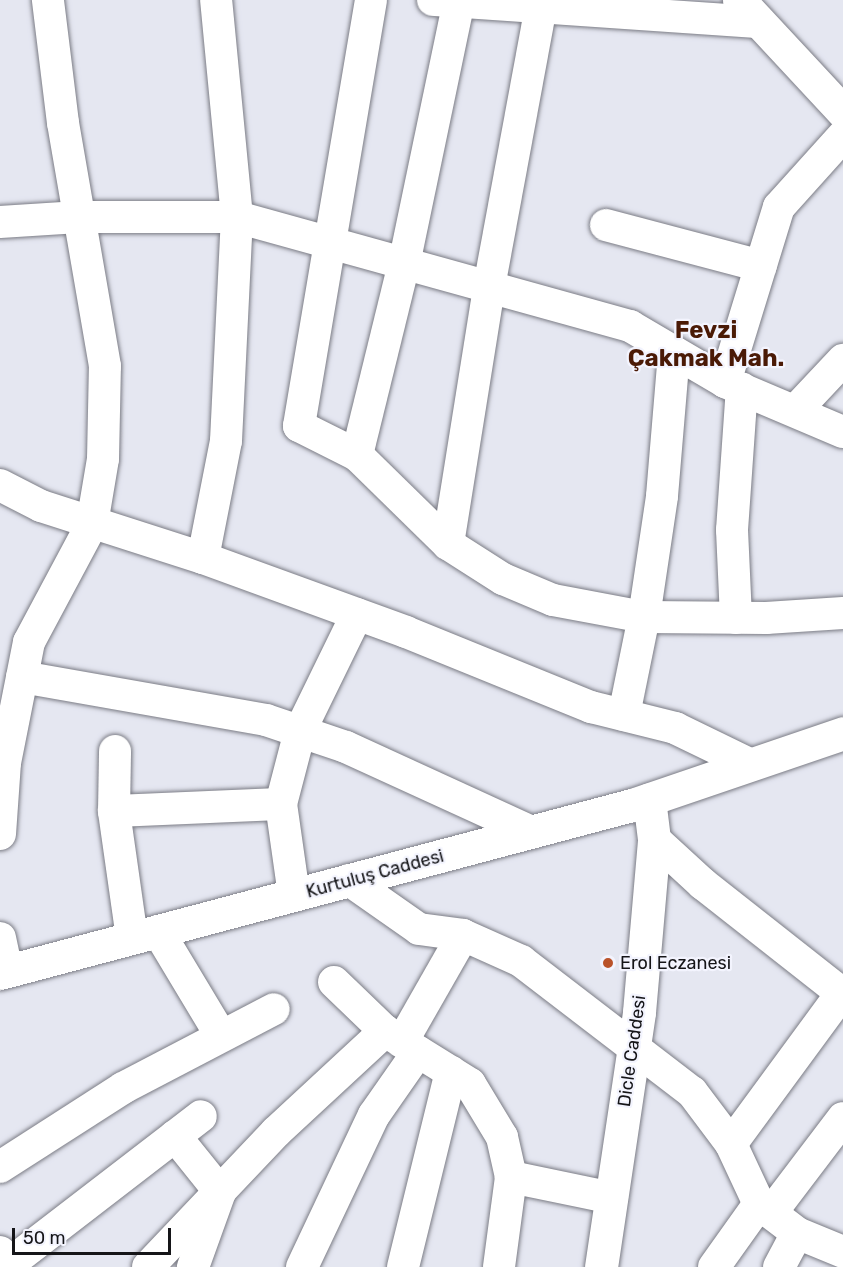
<!DOCTYPE html>
<meta charset="utf-8">
<style>
body{margin:0}
#map{position:relative;width:843px;height:1267px;overflow:hidden;background:#e5e7f1;font-family:Rubik,sans-serif}
div>[style]{position:absolute}
[style*='--x']{left:calc(var(--x)*1px);top:calc(var(--y)*1px);width:calc(var(--w)*1px);rotate:calc(var(--a)*1deg)}
.roads{filter:drop-shadow(0 0 2px #7b7c85) drop-shadow(0 0 2px #7b7c85)}
.minor>*{height:32px;margin:-16px;padding:0 16px;transform-origin:16px;border-radius:16px;background:#fff}
.major>*{height:33px;margin:-16.5px;padding:0 16.5px;transform-origin:16.5px;border-radius:16.5px;background:#fff}
.dots>*{width:16px;height:16px;translate:-50% -50%;box-sizing:border-box;border:3px solid #f3f4fe;border-radius:50%}
span{translate:-50% -50%;white-space:nowrap;text-align:center;line-height:1.15;-webkit-text-stroke:4.5px #f3f4fe;paint-order:stroke}
.street-label{font-size:18px;color:#151518}
.poi-label{font-size:18px;color:#151518}
.left{translate:0 -50%;text-align:left}
.district-label{font-size:24px;color:#4a1a06;font-weight:700}
.scale{position:absolute;left:12px;top:1228px;width:159px;height:27px;box-sizing:border-box;border:3px solid #151518;border-top:0;padding-left:8px;font-size:18px;line-height:21px;white-space:nowrap;color:#151518;-webkit-text-stroke:4px #f3f4fe;paint-order:stroke}
</style>
<div id="map">
<div class="roads">
<div class="minor">
<div style="--x:371;--y:0;--w:432;--a:99.6"></div>
<div style="--x:299;--y:426;--w:65;--a:26.6"></div>
<div style="--x:357;--y:455;--w:127;--a:44.4"></div>
<div style="--x:448;--y:544;--w:260;--a:-80.9"></div>
<div style="--x:489;--y:287;--w:286;--a:-79.5"></div>
<div style="--x:433;--y:0;--w:327;--a:3.9"></div>
<div style="--x:0;--y:222;--w:79;--a:-3.6"></div>
<div style="--x:79;--y:217;--w:158;--a:0"></div>
<div style="--x:237;--y:217;--w:408;--a:15.5"></div>
<div style="--x:630;--y:326;--w:110;--a:30.5"></div>
<div style="--x:725;--y:382;--w:183;--a:-72.9"></div>
<div style="--x:779;--y:207;--w:96;--a:-48"></div>
<div style="--x:606;--y:225;--w:160;--a:14.8"></div>
<div style="--x:725;--y:382;--w:128;--a:23"></div>
<div style="--x:796;--y:410;--w:69;--a:-46.8"></div>
<div style="--x:357;--y:455;--w:197;--a:-76.2"></div>
<div style="--x:404;--y:264;--w:269;--a:-78.2"></div>
<div style="--x:0;--y:485;--w:46;--a:27.1"></div>
<div style="--x:41;--y:506;--w:170;--a:17.8"></div>
<div style="--x:203;--y:558;--w:216;--a:20"></div>
<div style="--x:406;--y:632;--w:200;--a:22.1"></div>
<div style="--x:591;--y:707;--w:87;--a:14"></div>
<div style="--x:675;--y:728;--w:80;--a:25.9"></div>
<div style="--x:448;--y:544;--w:65;--a:32.5"></div>
<div style="--x:503;--y:579;--w:54;--a:22.8"></div>
<div style="--x:553;--y:600;--w:93;--a:10.6"></div>
<div style="--x:644;--y:617;--w:122;--a:-81.5"></div>
<div style="--x:662;--y:496;--w:144;--a:-85.2"></div>
<div style="--x:203;--y:558;--w:119;--a:-78.9"></div>
<div style="--x:226;--y:441;--w:224;--a:-87.2"></div>
<div style="--x:237;--y:217;--w:218;--a:-95.5"></div>
<div style="--x:736;--y:618;--w:88;--a:-92.6"></div>
<div style="--x:732;--y:530;--w:142;--a:-86"></div>
<div style="--x:22;--y:677;--w:248;--a:10"></div>
<div style="--x:266;--y:720;--w:84;--a:18.6"></div>
<div style="--x:346;--y:747;--w:205;--a:24.6"></div>
<div style="--x:624;--y:715;--w:100;--a:-78.5"></div>
<div style="--x:644;--y:617;--w:122;--a:0.5"></div>
<div style="--x:766;--y:618;--w:77;--a:-3.7"></div>
<div style="--x:114;--y:811;--w:60;--a:-89"></div>
<div style="--x:0;--y:834;--w:71;--a:-86"></div>
<div style="--x:5;--y:763;--w:123;--a:-78.8"></div>
<div style="--x:29;--y:642;--w:134;--a:-61.9"></div>
<div style="--x:92;--y:524;--w:66;--a:-80.4"></div>
<div style="--x:103;--y:459;--w:93;--a:-88.8"></div>
<div style="--x:105;--y:366;--w:247;--a:-99.8"></div>
<div style="--x:63;--y:123;--w:124;--a:-97"></div>
<div style="--x:654;--y:839;--w:67;--a:42.6"></div>
<div style="--x:703;--y:884;--w:178;--a:38.2"></div>
<div style="--x:349;--y:880;--w:85;--a:35"></div>
<div style="--x:419;--y:929;--w:44;--a:7.8"></div>
<div style="--x:463;--y:935;--w:64;--a:24.1"></div>
<div style="--x:521;--y:961;--w:215;--a:37.5"></div>
<div style="--x:692;--y:1092;--w:65;--a:53.1"></div>
<div style="--x:731;--y:1144;--w:66;--a:65"></div>
<div style="--x:759;--y:1204;--w:48;--a:37.3"></div>
<div style="--x:797;--y:1233;--w:50;--a:22.4"></div>
<div style="--x:294;--y:895;--w:92;--a:-98.1"></div>
<div style="--x:281;--y:804;--w:75;--a:-75.4"></div>
<div style="--x:300;--y:731;--w:130;--a:-64"></div>
<div style="--x:158;--y:931;--w:122;--a:59"></div>
<div style="--x:0;--y:938;--w:34;--a:78"></div>
<div style="--x:132;--y:938;--w:128;--a:-98.1"></div>
<div style="--x:114;--y:811;--w:167;--a:-2.4"></div>
<div style="--x:334;--y:982;--w:71;--a:43.9"></div>
<div style="--x:385;--y:1031;--w:100;--a:31.9"></div>
<div style="--x:470;--y:1084;--w:62;--a:58.9"></div>
<div style="--x:502;--y:1137;--w:41;--a:77.3"></div>
<div style="--x:511;--y:1177;--w:91;--a:97.6"></div>
<div style="--x:402;--y:1042;--w:123;--a:-60.3"></div>
<div style="--x:175;--y:1136;--w:72;--a:51.2"></div>
<div style="--x:220;--y:1192;--w:80;--a:109.8"></div>
<div style="--x:731;--y:1144;--w:187;--a:-53.7"></div>
<div style="--x:0;--y:1167;--w:146;--a:-32.7"></div>
<div style="--x:123;--y:1088;--w:170;--a:-27.6"></div>
<div style="--x:511;--y:1177;--w:103;--a:11.7"></div>
<div style="--x:771;--y:1213;--w:119;--a:-52.8"></div>
<div style="--x:0;--y:1252;--w:15;--a:53"></div>
<div style="--x:9;--y:1264;--w:242;--a:-37.6"></div>
<div style="--x:148;--y:1267;--w:186;--a:-46.5"></div>
<div style="--x:276;--y:1132;--w:149;--a:-42.8"></div>
<div style="--x:302;--y:1267;--w:168;--a:-64.7"></div>
<div style="--x:374;--y:1115;--w:77;--a:-55.1"></div>
<div style="--x:403;--y:1267;--w:201;--a:-76.2"></div>
<div style="--x:714;--y:1267;--w:77;--a:-54.5"></div>
<div style="--x:779;--y:1267;--w:38;--a:-62"></div>
</div>
<div class="major">
<div style="--x:739;--y:0;--w:153;--a:47.1"></div>
<div style="--x:0;--y:973;--w:654;--a:-14.89"></div>
<div style="--x:632;--y:805;--w:223;--a:-18.8"></div>
<div style="--x:601;--y:1267;--w:258;--a:-81.5"></div>
<div style="--x:639;--y:1012;--w:174;--a:-85"></div>
<div style="--x:654;--y:839;--w:40;--a:-97.1"></div>
</div>
</div>
<div class="dots">
<div style="left:608px;top:963px;background:#ba532a"></div>
</div>
<div class="street-label">
<span style="left:375px;top:874px;rotate:-15deg">Kurtuluş Caddesi</span>
<span style="left:632px;top:1051px;rotate:-82deg">Dicle Caddesi</span>
</div>
<div class="poi-label">
<span class="left" style="left:620px;top:963px">Erol Eczanesi</span>
</div>
<div class="district-label">
<span style="left:706px;top:345px">Fevzi<br>Çakmak Mah.</span>
</div>
<div class="scale">50 m</div>
</div>
